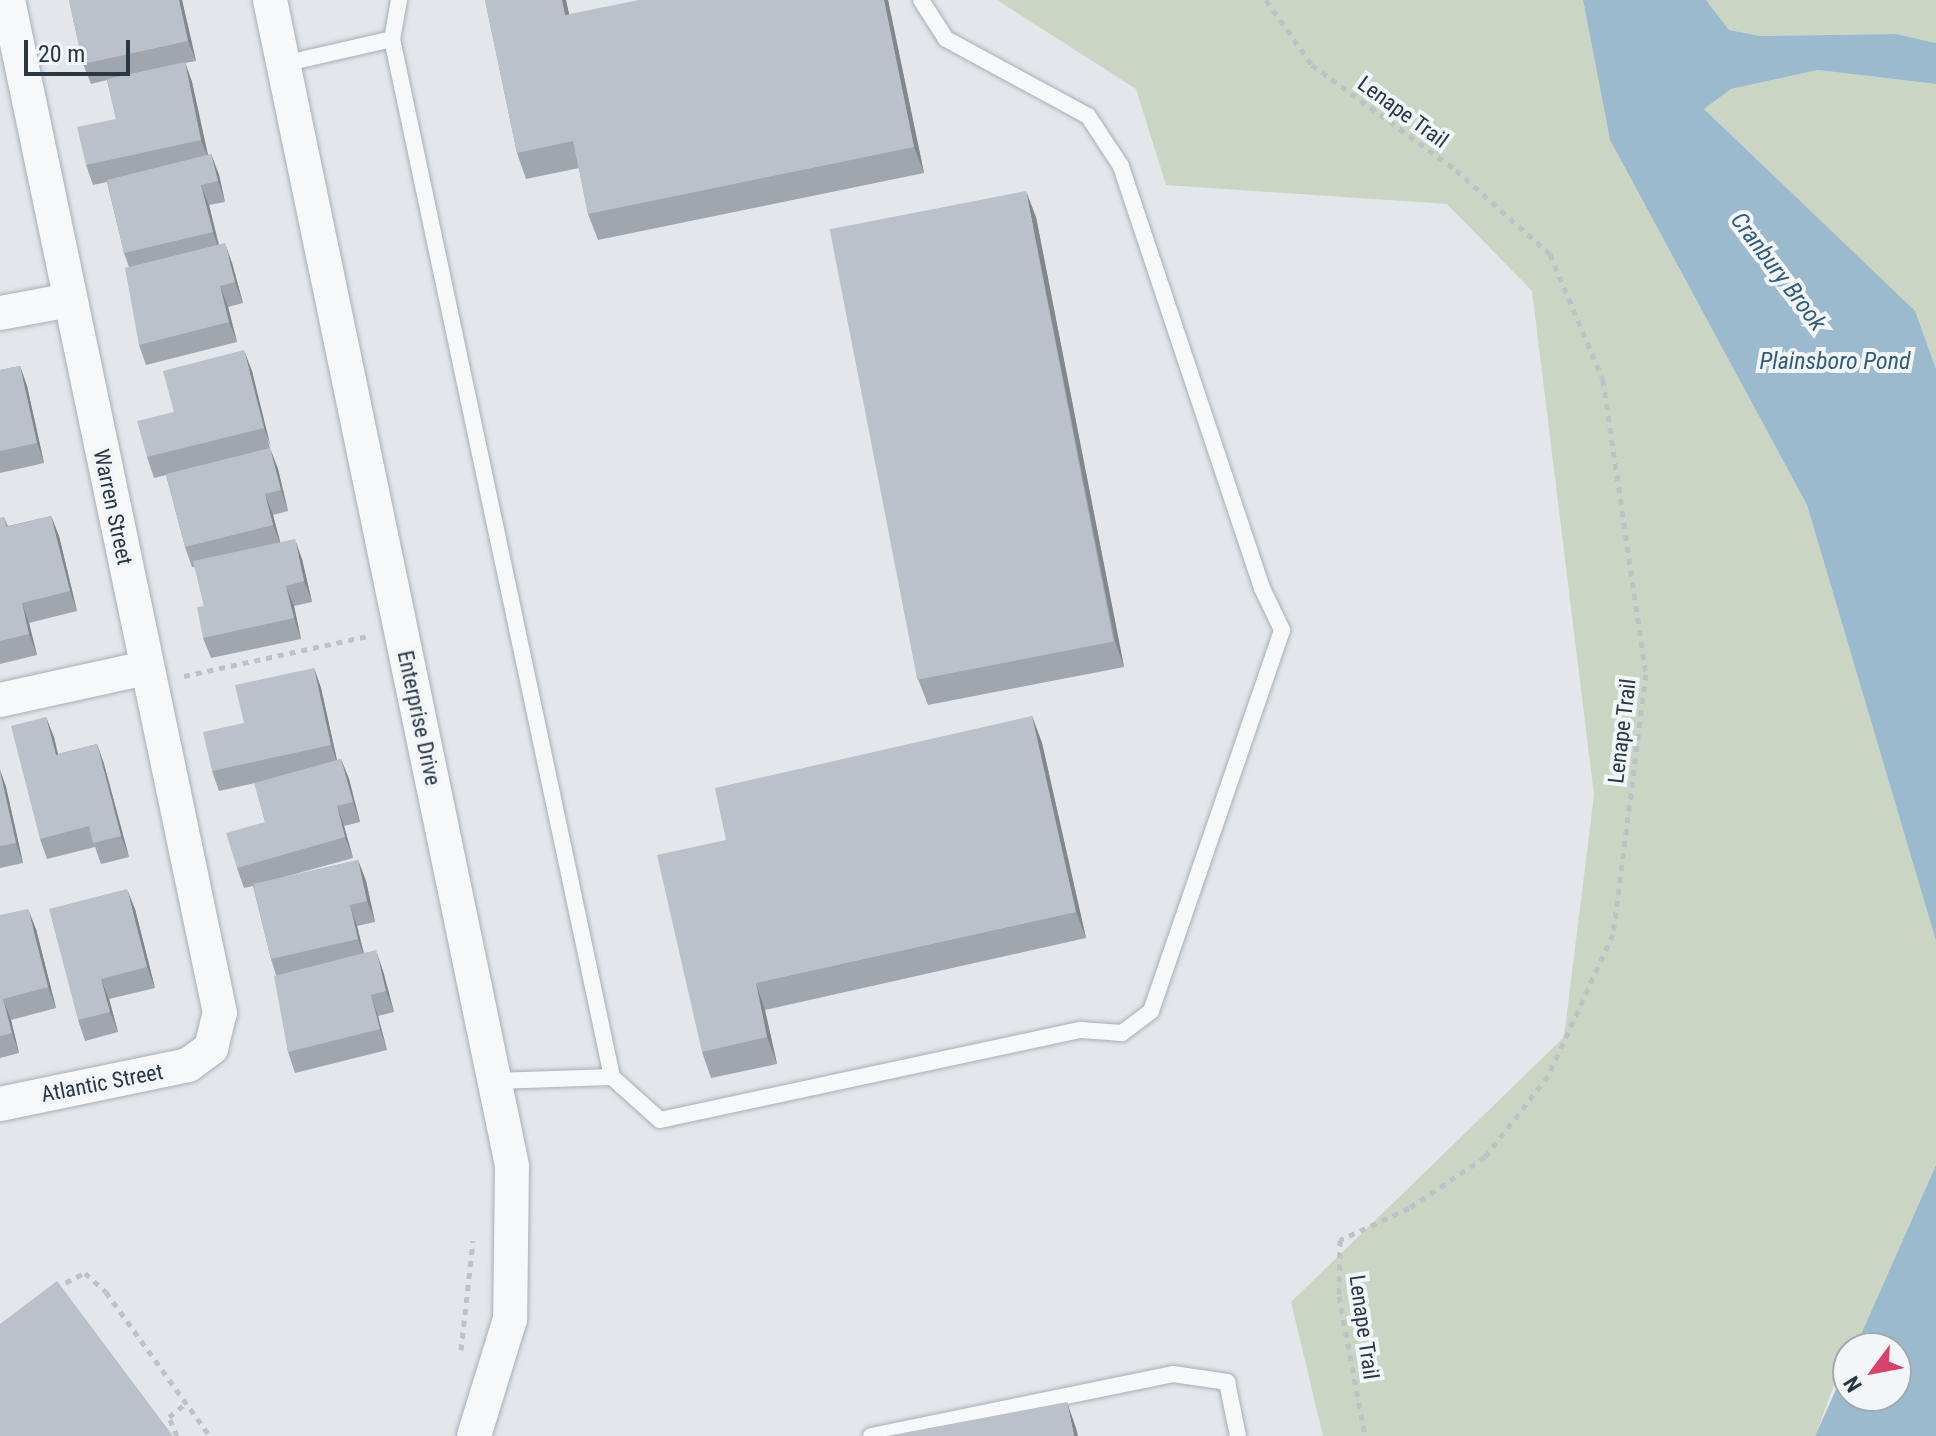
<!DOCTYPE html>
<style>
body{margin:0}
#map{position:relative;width:1936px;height:1436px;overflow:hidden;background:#e3e7ec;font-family:"Roboto Condensed",sans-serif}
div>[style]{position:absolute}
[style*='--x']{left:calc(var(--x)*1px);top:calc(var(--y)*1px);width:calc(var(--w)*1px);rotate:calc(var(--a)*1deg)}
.green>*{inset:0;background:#cad6c3}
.water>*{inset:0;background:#9cbacd}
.path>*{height:5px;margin-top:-2.5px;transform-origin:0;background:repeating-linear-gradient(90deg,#bdc2c7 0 6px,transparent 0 12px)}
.roads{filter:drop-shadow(0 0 2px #a7afb7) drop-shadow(0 0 2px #a7afb7)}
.lane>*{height:16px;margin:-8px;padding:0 8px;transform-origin:8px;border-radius:8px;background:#f6f8fa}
.street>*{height:34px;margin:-17px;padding:0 17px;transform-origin:17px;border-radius:17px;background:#f6f8fa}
.wall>*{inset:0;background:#a0a6ae}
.shaded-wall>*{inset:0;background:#82878d}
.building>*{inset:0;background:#bac1ca;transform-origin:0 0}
span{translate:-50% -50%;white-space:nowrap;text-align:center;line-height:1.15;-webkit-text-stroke:8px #f3f6f9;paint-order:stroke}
.street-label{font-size:22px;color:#293745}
.water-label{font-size:24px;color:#315c7c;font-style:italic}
.north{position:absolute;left:1832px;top:1332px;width:80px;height:80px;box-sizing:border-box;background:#f3f6f9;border:2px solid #a2aab1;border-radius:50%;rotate:238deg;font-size:22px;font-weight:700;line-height:32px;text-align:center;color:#293745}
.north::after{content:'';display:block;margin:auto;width:28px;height:36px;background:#d6426b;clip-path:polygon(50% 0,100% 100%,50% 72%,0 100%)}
.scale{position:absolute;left:24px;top:40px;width:106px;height:36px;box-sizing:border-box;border:4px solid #293745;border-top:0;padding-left:10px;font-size:24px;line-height:28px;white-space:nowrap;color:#293745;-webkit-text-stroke:6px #f3f6f9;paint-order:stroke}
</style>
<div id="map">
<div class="green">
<div style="clip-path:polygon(997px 0,1583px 0,1610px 140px,1807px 505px,1936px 941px,1936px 1165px,1855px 1348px,1848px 1348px,1815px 1436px,1323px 1436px,1291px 1302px,1564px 1037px,1594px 795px,1532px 291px,1447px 204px,1166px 185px,1136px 89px)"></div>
<div style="clip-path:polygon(1706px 0,1936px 0,1936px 43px,1896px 34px,1760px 36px,1729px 30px)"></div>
<div style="clip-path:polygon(1818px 70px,1936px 84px,1936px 369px,1914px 311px,1704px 109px,1731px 89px)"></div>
</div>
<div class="water">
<div style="clip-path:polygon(1583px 0,1706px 0,1729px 30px,1760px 36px,1896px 34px,1936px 43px,1936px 84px,1818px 70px,1731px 89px,1704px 109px,1915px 311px,1936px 369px,1936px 941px,1807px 505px,1610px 140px)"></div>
<div style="clip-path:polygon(1936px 1165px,1936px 1436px,1815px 1436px,1848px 1363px,1848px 1396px,1896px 1396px,1896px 1348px,1855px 1348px)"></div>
</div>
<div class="path">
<div style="--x:1266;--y:0;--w:80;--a:54.7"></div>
<div style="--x:1312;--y:65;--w:178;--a:36.1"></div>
<div style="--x:1456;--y:170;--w:126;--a:41.8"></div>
<div style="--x:1550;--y:254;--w:137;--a:67.2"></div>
<div style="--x:1603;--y:380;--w:297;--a:81.7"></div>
<div style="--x:1646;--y:674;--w:262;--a:97.2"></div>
<div style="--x:1613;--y:934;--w:156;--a:114.6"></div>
<div style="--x:1548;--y:1076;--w:103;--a:127.9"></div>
<div style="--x:1485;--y:1157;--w:92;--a:146.1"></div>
<div style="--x:1409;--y:1208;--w:76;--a:155.1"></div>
<div style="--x:1340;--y:1240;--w:56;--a:91"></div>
<div style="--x:1339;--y:1296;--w:142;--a:79.5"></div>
<div style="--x:184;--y:676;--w:188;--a:-12.3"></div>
<div style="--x:55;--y:1288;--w:34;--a:-27"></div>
<div style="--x:85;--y:1273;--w:28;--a:42"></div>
<div style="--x:106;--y:1292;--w:178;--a:54.2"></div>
<div style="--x:461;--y:1350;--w:110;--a:-83.7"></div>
<div style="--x:177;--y:1436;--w:21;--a:-113"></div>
<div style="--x:169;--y:1417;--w:22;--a:-39"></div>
</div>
<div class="roads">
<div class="lane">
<div style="--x:399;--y:0;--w:40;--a:100"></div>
<div style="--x:392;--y:39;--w:1061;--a:78.03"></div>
<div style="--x:283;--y:64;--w:112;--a:-12.9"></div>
<div style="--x:495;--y:1081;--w:117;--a:-2"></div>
<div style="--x:612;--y:1077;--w:64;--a:41.9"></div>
<div style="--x:660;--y:1120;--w:431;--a:-12.1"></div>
<div style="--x:1081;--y:1030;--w:41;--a:4.2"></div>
<div style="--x:1122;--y:1033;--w:36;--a:-37"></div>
<div style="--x:1151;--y:1011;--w:403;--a:-71"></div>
<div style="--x:1282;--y:630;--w:47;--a:-115.5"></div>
<div style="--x:1262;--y:588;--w:445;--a:-108.5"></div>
<div style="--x:1121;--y:166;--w:60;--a:-123.4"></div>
<div style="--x:1088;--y:116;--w:162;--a:-151.5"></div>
<div style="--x:946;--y:39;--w:46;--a:-122.7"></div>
<div style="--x:871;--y:1436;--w:308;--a:-11.6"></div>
<div style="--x:1173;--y:1374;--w:55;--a:8.4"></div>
<div style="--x:1227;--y:1382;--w:55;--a:78.5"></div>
</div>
<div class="street">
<div style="--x:270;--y:0;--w:1191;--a:78.27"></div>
<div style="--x:512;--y:1166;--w:153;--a:90.7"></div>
<div style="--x:510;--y:1319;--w:122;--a:107.1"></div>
<div style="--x:0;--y:313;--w:71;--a:-10.5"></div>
<div style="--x:0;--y:700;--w:149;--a:-12.4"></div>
<div style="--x:0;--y:1104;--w:192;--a:-11.7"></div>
<div style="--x:188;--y:1065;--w:29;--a:-36"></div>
<div style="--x:211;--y:1048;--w:36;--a:-76"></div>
<div style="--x:220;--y:1013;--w:1035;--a:-101.82"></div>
</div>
</div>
<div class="wall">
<div style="clip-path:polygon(69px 0,182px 0,196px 61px,185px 63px,192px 82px,208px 155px,211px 154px,219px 175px,225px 202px,209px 205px,219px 244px,232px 263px,243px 303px,228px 307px,237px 342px,146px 365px,139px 345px,129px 267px,124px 253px,107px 182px,93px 185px,86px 165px,116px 119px,107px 80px,91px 84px,83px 64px)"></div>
<div style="clip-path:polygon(485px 0,566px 0,569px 14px,888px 0,924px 173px,598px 240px,588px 214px,579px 168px,526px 179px,517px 153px)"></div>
<div style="clip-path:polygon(1036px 217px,1124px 667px,928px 705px,918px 679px)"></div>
<div style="clip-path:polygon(20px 366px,27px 386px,44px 463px,0 473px,0 370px)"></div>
<div style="clip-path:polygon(252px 371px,270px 449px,278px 469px,288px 511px,273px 515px,280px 542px,302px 559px,312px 602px,294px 606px,301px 639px,211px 658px,203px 638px,204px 606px,195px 567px,192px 567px,185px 547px,166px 475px,154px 478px,147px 457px,174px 412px)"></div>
<div style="clip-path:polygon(51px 516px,59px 536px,77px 611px,29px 623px,37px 655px,0 664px,0 518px,4px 517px,8px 526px)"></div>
<div style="clip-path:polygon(314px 668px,321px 688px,337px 760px,341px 759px,349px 779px,360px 822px,344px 826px,353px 858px,277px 879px,358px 860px,366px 881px,375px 922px,357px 926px,364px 953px,383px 971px,394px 1012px,378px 1016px,387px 1050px,295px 1073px,288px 1052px,276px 975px,271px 959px,253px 886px,244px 888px,237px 868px,265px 822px,255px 783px,219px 791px,212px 771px,244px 723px)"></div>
<div style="clip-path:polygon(1032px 716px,1042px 743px,1086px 938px,765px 1010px,777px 1064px,711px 1078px,702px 1052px,726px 840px)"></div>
<div style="clip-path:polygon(46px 717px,58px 754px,97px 744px,104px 764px,129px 857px,101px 864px,95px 847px,47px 859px,40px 839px)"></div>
<div style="clip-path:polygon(0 770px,6px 787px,23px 863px,0 868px)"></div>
<div style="clip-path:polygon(135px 909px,155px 988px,109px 999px,118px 1032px,85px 1041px,78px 1020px)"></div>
<div style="clip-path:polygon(0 915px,36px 929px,56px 1008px,11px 1020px,19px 1053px,0 1058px)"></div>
</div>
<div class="shaded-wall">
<div style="clip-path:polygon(179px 0,182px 0,196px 61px,188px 41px)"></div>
<div style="clip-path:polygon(562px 0,566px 0,575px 42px,565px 15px)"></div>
<div style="clip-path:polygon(884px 0,888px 0,924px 173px,914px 147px)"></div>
<div style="clip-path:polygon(185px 62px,192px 82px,209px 160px,201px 140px)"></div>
<div style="clip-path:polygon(211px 154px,219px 175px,225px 202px,218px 181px)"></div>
<div style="clip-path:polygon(201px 185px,209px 205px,220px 252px,213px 232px)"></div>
<div style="clip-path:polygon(1026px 191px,1036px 217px,1124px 667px,1115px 641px)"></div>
<div style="clip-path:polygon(225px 243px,232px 263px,243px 303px,235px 282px)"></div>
<div style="clip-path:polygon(220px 286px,228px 307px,237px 342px,229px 322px)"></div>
<div style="clip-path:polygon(244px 350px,252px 371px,271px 448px,264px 428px)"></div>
<div style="clip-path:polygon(20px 366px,27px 386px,44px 463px,37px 443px)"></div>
<div style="clip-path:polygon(270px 448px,278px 469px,288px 511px,281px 490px)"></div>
<div style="clip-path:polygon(265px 494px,273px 515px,281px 545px,273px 525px)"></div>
<div style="clip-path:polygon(51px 516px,59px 536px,77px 611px,70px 591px)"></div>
<div style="clip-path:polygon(295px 539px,302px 559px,312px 602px,304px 581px)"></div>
<div style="clip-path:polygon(286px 586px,294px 606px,301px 639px,294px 618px)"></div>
<div style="clip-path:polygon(22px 603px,29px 623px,37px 655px,29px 634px)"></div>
<div style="clip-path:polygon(314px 668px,321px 688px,338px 765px,331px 745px)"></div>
<div style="clip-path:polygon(1032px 716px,1042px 743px,1086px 938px,1076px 912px)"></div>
<div style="clip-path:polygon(46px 717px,54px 737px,63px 775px,56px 755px)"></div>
<div style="clip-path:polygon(97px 744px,104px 764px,129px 857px,121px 836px)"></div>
<div style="clip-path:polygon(341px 759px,349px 779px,360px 822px,353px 802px)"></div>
<div style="clip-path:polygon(0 770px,6px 787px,23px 863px,16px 843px)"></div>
<div style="clip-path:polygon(337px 806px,344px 826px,353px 858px,345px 837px)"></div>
<div style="clip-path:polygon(358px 860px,366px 881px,375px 922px,367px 901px)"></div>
<div style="clip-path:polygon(127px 889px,135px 909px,155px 988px,147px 967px)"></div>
<div style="clip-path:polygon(350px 905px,357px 926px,365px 959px,358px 939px)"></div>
<div style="clip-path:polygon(28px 909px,36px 929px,56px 1008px,48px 987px)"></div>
<div style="clip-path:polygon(376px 950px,383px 971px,394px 1012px,386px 991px)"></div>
<div style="clip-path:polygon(101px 979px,109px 999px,118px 1032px,110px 1012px)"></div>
<div style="clip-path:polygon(756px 983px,765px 1010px,777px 1064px,767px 1037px)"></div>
<div style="clip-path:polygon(371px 995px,378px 1016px,387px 1050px,380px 1029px)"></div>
<div style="clip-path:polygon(3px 999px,11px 1020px,19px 1053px,12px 1033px)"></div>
<div style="clip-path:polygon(1067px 1402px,1076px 1428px,1078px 1436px,1074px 1436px)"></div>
</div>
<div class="building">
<div style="clip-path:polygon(69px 0,179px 0,188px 41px,83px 64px)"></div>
<div style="clip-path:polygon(485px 0,562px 0,565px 15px,639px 0,884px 0,914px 147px,588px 214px,573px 141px,517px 153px)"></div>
<div style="clip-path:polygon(185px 62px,201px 140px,86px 165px,77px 127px,116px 119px,107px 79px)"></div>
<div style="clip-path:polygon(211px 154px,218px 181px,201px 185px,213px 232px,124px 253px,107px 180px)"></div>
<div style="left:1026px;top:191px;width:459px;height:200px;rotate:79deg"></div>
<div style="clip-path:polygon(225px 243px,235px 282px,220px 286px,229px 322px,139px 345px,125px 268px)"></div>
<div style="clip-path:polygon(244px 350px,264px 428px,147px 457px,137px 421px,174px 412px,163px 371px)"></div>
<div style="clip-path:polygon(20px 366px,37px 443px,0 451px,0 370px)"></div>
<div style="clip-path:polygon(270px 448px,281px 490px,265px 494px,273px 525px,185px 547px,166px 474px)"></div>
<div style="clip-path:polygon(51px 516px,70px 591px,22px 603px,29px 634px,0 641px,0 518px,4px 517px,6px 527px)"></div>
<div style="clip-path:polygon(295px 539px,304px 581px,286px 586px,294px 618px,203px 638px,197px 607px,204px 606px,193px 561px)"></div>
<div style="clip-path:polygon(314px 668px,331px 745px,212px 771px,203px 732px,244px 723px,235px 685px)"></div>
<div style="clip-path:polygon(1032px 716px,1076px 912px,756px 983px,767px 1037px,702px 1052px,657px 855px,726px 840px,715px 788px)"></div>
<div style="clip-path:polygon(46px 717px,56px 755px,97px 744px,121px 836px,93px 843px,89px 826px,40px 839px,11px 726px)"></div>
<div style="clip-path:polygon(341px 759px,353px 802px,337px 806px,345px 837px,237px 868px,226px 833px,265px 822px,254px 783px)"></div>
<div style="clip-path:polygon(0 772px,16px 843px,0 846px)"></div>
<div style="clip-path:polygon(358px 860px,367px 901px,350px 905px,358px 939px,271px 959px,253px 884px)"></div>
<div style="clip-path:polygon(127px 889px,147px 967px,101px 979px,110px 1012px,78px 1020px,49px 909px)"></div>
<div style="clip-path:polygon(28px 909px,48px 987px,3px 999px,12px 1033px,0 1036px,0 915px)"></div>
<div style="clip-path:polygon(376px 950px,386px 991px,371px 995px,380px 1029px,288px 1052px,274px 976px)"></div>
<div style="clip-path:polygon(57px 1281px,173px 1436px,0 1436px,0 1324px)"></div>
<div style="clip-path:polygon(1067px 1402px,1074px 1436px,887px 1436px)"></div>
</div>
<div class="street-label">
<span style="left:1403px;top:112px;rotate:36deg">Lenape Trail</span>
<span style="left:113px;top:507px;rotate:78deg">Warren Street</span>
<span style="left:419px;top:718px;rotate:78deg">Enterprise Drive</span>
<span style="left:1622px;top:731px;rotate:-83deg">Lenape Trail</span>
<span style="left:102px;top:1083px;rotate:-11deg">Atlantic Street</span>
<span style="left:1364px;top:1327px;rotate:82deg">Lenape Trail</span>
</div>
<div class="water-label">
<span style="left:1778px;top:272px;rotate:53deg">Cranbury Brook</span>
<span style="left:1835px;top:362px">Plainsboro Pond</span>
</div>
<div class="north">N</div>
<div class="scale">20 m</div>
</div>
